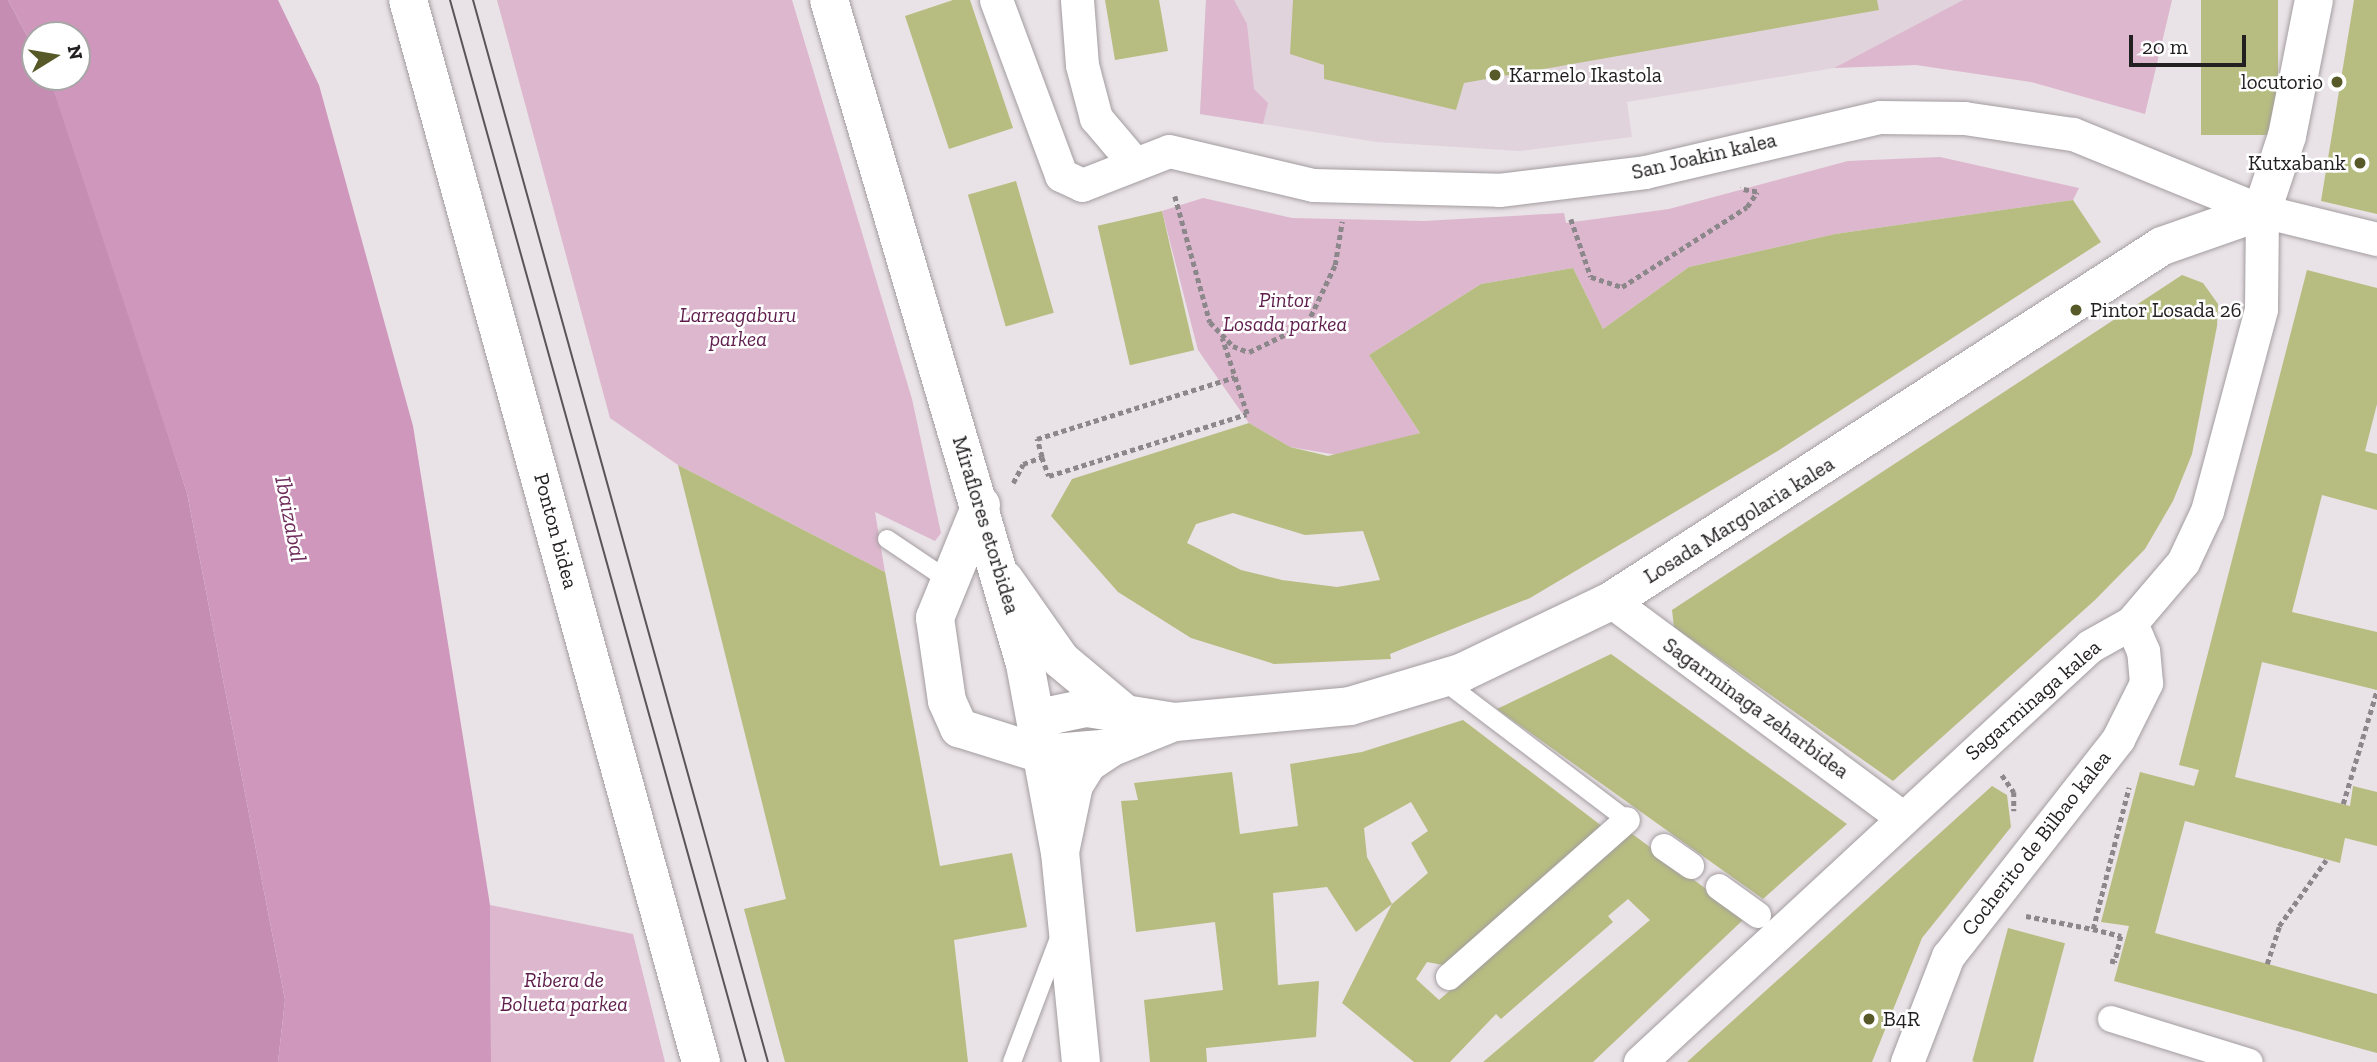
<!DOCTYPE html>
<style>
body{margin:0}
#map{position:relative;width:2377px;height:1062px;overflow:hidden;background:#e9e2e6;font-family:"Zilla Slab",serif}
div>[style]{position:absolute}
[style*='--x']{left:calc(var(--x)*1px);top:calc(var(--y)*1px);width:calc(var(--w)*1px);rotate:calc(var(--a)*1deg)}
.built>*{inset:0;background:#e1d3dc}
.green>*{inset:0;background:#dcb7ce}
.forest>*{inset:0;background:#c48db1}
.water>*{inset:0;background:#ce97bb}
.building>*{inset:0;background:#b7bd80;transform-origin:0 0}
.path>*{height:4.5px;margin-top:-2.25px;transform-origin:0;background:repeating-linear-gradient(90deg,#8c878a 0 5px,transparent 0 8.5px)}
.roads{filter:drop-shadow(0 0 2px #a39da0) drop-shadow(0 0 2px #a39da0)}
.service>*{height:18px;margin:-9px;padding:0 9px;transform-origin:9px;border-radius:9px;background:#fff}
.pedestrian>*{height:26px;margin:-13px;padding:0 13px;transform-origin:13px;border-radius:13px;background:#fff}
.minor>*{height:33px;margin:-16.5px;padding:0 16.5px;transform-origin:16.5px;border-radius:16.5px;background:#fff}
.tertiary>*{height:38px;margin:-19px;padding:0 19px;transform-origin:19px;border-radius:19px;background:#fff}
.primary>*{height:38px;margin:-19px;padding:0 19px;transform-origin:19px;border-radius:19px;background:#fff}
.tram>*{height:2px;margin:-1px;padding:0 1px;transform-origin:1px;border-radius:1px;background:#595557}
.dots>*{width:19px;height:19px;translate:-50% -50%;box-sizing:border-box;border:4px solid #fff;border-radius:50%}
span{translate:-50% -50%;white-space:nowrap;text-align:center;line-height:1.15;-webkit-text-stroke:5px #fff;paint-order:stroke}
.poi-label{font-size:21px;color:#232022}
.left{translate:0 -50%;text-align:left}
.right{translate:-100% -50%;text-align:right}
.street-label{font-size:21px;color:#232022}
.park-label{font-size:21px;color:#5e1d4c;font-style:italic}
.water-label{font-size:23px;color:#6e2c5b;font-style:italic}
.north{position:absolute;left:21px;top:21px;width:70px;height:70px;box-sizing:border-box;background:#fff;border:2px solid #a7a6a7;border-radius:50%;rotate:79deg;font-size:19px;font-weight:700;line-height:28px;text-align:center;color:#232022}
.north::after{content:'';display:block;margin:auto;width:24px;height:32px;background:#575a28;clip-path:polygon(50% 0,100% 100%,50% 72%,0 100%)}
.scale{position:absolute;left:2129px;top:35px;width:117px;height:32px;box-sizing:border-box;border:4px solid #232022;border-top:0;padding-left:9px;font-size:21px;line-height:24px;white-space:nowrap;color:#232022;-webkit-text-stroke:5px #fff;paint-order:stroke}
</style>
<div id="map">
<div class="built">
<div style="clip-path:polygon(1206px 0,1963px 0,1834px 68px,1627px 102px,1632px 137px,1520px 151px,1377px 142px,1200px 114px)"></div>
</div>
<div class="green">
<div style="clip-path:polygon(497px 0,792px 0,912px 399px,941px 533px,935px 541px,875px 512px,885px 572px,678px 465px,610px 418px)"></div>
<div style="clip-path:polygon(1206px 0,1234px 0,1247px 24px,1254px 89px,1268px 103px,1263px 124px,1200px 114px)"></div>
<div style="clip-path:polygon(1963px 0,2172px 0,2145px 114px,2031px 82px,1916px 65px,1834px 68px)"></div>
<div style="clip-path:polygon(1940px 157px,2079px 188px,2073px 200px,1835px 234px,1689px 267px,1603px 329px,1573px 268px,1481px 284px,1369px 355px,1420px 433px,1343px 456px,1290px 447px,1249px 423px,1198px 350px,1162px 211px,1203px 198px,1292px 218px,1424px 221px,1564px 213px,1566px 223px,1669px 209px,1848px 161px)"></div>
<div style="clip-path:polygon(490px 905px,633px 934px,665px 1062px,491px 1062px)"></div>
</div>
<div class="forest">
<div style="clip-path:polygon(0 0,8px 0,35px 51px,35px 77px,49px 77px,56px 90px,187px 493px,285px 1000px,278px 1062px,0 1062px)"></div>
</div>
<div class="water">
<div style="clip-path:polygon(8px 0,278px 0,319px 85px,413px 426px,490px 905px,491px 1062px,278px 1062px,285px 1000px,187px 493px,49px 77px,77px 77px,77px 35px,35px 35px,35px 51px)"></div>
</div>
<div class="building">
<div style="clip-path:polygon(953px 0,970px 0,1013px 128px,949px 149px,905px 16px)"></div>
<div style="clip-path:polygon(1105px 0,1159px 0,1168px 51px,1115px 60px)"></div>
<div style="clip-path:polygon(1293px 0,1877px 0,1879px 10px,1464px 83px,1456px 110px,1324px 79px,1324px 65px,1290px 54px)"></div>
<div style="left:2201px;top:0;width:77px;height:135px"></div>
<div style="clip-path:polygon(2354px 0,2377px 0,2377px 214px,2321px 201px)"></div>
<div style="left:1016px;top:181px;width:137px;height:50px;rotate:74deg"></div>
<div style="clip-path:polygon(evenodd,2073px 200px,2101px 242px,1776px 452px,1530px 598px,1390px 654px,1391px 659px,1274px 664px,1191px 638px,1118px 592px,1051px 516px,1072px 479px,1249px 423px,1290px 447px,1328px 456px,1420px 433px,1369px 355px,1481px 284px,1573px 268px,1603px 329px,1689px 267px,1835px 234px,2073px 200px,1233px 513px,1305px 535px,1363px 531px,1380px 580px,1337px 587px,1282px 580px,1241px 570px,1187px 543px,1196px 524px,1233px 513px)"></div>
<div style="left:1162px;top:211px;width:143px;height:66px;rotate:77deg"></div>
<div style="clip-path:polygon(2307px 270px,2377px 288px,2377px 404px,2365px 451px,2377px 454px,2377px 510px,2322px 495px,2292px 612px,2377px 632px,2377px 690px,2262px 662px,2235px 777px,2350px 806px,2353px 786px,2377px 792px,2377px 846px,2345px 838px,2340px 863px,2185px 821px,2155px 933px,2377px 994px,2377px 1053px,2114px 981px,2129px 926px,2101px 922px,2140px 772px,2194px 786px,2199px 770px,2179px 765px)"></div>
<div style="clip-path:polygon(2182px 275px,2203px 283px,2218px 304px,2217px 326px,2192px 454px,2173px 501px,2145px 549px,2095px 600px,1893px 781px,1674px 627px,1672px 610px)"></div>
<div style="clip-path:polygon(678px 465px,885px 572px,940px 866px,1012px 853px,1027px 927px,954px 940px,968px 1062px,785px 1062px,744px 909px,786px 899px)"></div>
<div style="clip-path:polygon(1611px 654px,1847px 824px,1763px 899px,1497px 709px)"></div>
<div style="clip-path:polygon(1463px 720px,1607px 830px,1443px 965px,1427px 962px,1416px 979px,1439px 1000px,1631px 833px,1745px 918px,1593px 1062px,1483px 1062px,1650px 920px,1628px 899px,1608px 916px,1613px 922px,1501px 1019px,1496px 1014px,1450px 1062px,1414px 1062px,1342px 1003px,1392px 904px,1428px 873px,1411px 843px,1428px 831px,1411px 802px,1364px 828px,1367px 857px,1392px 904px,1356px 932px,1327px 887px,1273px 893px,1278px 985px,1319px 981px,1316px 1037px,1206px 1048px,1207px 1062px,1150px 1062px,1144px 1000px,1223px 990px,1215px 922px,1136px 932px,1121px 801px,1138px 800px,1134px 783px,1232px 772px,1240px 834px,1298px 826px,1290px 764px,1362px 752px)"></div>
<div style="clip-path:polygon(1992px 786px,2007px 795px,2011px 827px,1922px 938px,1872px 1062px,1687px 1062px)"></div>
<div style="left:2008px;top:928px;width:59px;height:138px;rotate:15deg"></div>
</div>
<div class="path">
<div style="--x:1175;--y:196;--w:131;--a:74.5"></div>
<div style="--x:1210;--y:322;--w:33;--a:46"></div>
<div style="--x:1233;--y:346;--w:17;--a:21"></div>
<div style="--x:1249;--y:352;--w:64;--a:-25.8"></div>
<div style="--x:1307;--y:324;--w:65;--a:-64.6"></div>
<div style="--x:1335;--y:265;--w:44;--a:-80.8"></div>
<div style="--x:1571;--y:219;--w:61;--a:71"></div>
<div style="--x:1591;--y:277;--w:33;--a:18"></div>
<div style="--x:1622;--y:287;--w:148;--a:-32.6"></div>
<div style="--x:1747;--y:207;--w:18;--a:-56"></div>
<div style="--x:1757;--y:192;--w:17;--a:-170"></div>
<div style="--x:1042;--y:457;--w:20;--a:70"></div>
<div style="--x:1049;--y:476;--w:207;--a:-17.4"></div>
<div style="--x:1247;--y:414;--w:80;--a:-108.2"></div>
<div style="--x:1013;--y:483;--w:21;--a:-62"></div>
<div style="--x:1023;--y:464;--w:20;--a:-20"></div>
<div style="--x:1042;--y:457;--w:19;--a:-106"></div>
<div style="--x:1037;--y:439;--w:207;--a:-17.4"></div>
<div style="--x:2002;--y:775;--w:21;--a:55"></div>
<div style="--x:2014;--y:792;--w:19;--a:90"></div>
<div style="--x:2343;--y:804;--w:119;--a:-73.4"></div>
<div style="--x:2026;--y:916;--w:68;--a:11"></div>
<div style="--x:2093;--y:929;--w:146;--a:-75.8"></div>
<div style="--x:2093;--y:929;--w:29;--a:14"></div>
<div style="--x:2121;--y:936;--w:27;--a:103"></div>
<div style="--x:2115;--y:962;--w:5;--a:-169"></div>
<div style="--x:2267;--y:964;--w:40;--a:-72"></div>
<div style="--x:2279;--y:926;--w:81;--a:-54.5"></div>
</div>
<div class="roads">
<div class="service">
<div style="--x:887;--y:539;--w:73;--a:33.9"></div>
<div style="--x:1441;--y:679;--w:233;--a:37.2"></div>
<div style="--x:1012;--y:1062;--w:133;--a:-69.2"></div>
</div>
<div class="pedestrian">
<div style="--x:1664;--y:847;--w:33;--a:35"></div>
<div style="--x:1719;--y:887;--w:48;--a:35.7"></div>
<div style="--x:1449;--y:977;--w:237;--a:-41.4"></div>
<div style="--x:2111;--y:1019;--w:145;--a:17.2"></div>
</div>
<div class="minor">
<div style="--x:996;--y:0;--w:187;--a:69.6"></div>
<div style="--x:1061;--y:175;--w:23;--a:25"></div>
<div style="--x:1082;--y:185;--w:93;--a:-21.3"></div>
<div style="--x:1169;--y:151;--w:148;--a:13.3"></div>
<div style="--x:1313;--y:185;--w:186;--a:1.5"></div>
<div style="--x:1499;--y:190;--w:147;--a:-7"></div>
<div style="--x:1645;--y:172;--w:241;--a:-13.2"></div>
<div style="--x:1880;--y:117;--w:84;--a:0.7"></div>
<div style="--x:1964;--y:118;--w:110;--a:8.4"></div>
<div style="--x:2073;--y:134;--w:204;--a:22.2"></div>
<div style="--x:2262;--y:211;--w:118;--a:13.7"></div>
<div style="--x:1077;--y:0;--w:65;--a:85.6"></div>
<div style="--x:1082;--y:65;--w:55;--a:75.2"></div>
<div style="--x:1096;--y:118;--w:60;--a:49.7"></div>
<div style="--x:1611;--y:601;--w:361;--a:36.6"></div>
<div style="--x:1640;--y:1062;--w:613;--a:-42.75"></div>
<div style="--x:2090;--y:646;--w:47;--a:-29.3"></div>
<div style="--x:2131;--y:623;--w:80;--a:-49.6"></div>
<div style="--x:2183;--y:562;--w:56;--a:-64.8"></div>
<div style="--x:2207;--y:511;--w:209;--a:-75"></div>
<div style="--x:2261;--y:309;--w:98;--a:-89.4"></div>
<div style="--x:1907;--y:1062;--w:114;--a:-68.9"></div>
<div style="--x:1948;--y:956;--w:276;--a:-51.9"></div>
<div style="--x:2118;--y:739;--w:63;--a:-63.4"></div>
<div style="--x:2146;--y:683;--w:32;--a:-95"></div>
<div style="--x:2143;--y:651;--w:30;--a:-113"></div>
</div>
<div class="tertiary">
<div style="--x:408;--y:0;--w:1102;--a:74.58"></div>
<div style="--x:981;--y:505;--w:122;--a:112.2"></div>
<div style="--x:935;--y:618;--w:84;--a:81.8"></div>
<div style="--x:947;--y:701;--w:30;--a:66"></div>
<div style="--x:959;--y:728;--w:87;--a:17.4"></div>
<div style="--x:1042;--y:754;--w:68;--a:-5"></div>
<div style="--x:1110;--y:748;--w:64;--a:-22.1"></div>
<div style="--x:1004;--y:579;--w:99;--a:54.9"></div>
<div style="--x:1061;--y:660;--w:81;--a:40"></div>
<div style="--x:1037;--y:726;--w:19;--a:-35"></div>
<div style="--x:1053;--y:715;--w:35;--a:-12"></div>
<div style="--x:1087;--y:708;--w:89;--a:9"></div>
<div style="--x:1175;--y:722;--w:176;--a:-5.2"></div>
<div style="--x:1350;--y:706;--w:118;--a:-16.7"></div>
<div style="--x:1463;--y:672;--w:164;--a:-25.6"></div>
<div style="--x:1611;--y:601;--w:655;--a:-32.79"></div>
<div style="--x:2162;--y:246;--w:106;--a:-19.3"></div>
<div style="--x:2262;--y:211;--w:79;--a:-71.6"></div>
<div style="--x:2287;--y:136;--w:139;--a:-78.8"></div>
<div style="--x:1060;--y:852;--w:68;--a:-78.2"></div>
<div style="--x:1074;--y:785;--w:26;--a:-58"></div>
<div style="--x:1088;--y:763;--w:27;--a:-34"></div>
</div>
<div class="primary">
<div style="--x:829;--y:0;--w:692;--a:73.55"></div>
<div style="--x:1025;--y:664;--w:191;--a:79.5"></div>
<div style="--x:1060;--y:852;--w:211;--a:84.3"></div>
</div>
</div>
<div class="tram">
<div style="--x:450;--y:0;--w:1102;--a:74.43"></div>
<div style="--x:473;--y:0;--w:1102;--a:74.48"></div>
</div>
<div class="dots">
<div style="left:1495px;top:75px;background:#575a28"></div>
<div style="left:2337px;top:82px;background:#575a28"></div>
<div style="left:2360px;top:163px;background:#575a28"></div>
<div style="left:2076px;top:310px;background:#575a28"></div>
<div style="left:1869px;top:1019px;background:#575a28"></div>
</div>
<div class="poi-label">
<span class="left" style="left:1509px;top:75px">Karmelo Ikastola</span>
<span class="right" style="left:2323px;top:82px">locutorio</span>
<span class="right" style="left:2346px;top:163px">Kutxabank</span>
<span class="left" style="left:2090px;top:310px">Pintor Losada 26</span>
<span class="left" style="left:1883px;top:1019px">B4R</span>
</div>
<div class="street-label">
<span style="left:1704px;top:156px;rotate:-13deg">San Joakin kalea</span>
<span style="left:1739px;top:520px;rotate:-32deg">Losada Margolaria kalea</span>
<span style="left:986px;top:525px;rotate:73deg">Miraflores etorbidea</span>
<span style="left:556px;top:531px;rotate:75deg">Ponton bidea</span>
<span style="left:2033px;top:700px;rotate:-41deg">Sagarminaga kalea</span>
<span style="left:1756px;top:708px;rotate:36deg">Sagarminaga zeharbidea</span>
<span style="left:2036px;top:843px;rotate:-52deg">Cocherito de Bilbao kalea</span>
</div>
<div class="park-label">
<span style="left:1285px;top:312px">Pintor<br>Losada parkea</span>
<span style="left:738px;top:327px">Larreagaburu<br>parkea</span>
<span style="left:564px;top:992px">Ribera de<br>Bolueta parkea</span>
</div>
<div class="water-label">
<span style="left:291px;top:519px;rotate:79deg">Ibaizabal</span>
</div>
<div class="north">N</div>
<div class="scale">20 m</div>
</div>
